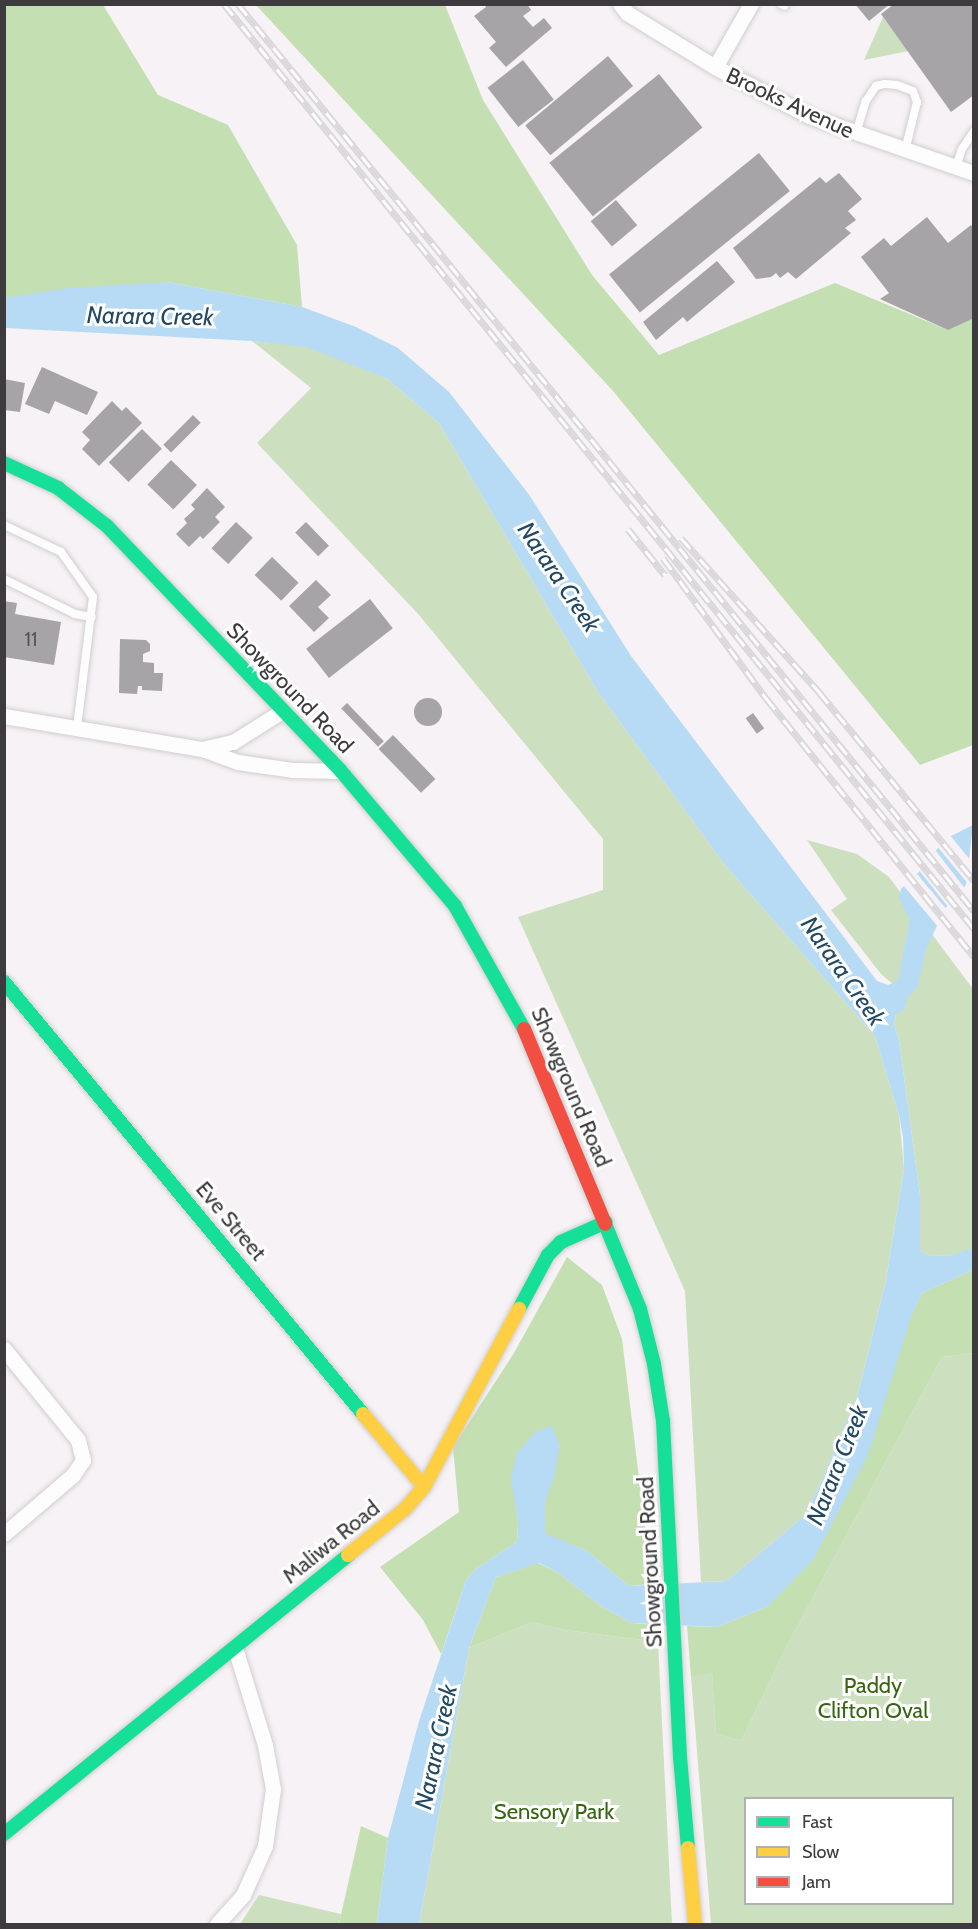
<!DOCTYPE html>
<style>
body{margin:0}
#map{position:relative;width:978px;height:1929px;overflow:hidden;background:#f6f2f5;font-family:Cabin,sans-serif}
div>[style]{position:absolute}
[style*='--x']{left:calc(var(--x)*1px);top:calc(var(--y)*1px);width:calc(var(--w)*1px);rotate:calc(var(--a)*1deg)}
.green>*{inset:0;background:#cce0bf}
.forest>*{inset:0;background:#c4dfb2}
.water>*{inset:0;background:#b7daf5}
.pier>*{inset:0;background:#f6f2f5}
.building>*{inset:0;background:#a6a4a7;transform-origin:0 0}
.round{border-radius:50%}
.roads{filter:drop-shadow(0 0 2px #d1ced0) drop-shadow(0 0 2px #d1ced0)}
.lane>*{height:8px;margin:-4px;padding:0 4px;transform-origin:4px;border-radius:4px;background:#fefdfe}
.street>*{height:15px;margin:-7.5px;padding:0 7.5px;transform-origin:7.5px;border-radius:7.5px;background:#fefdfe}
.fast>*{height:14px;margin:-7px;padding:0 7px;transform-origin:7px;border-radius:7px;background:#16e098}
.slow>*{height:14px;margin:-7px;padding:0 7px;transform-origin:7px;border-radius:7px;background:#ffcf43}
.jam>*{height:14px;margin:-7px;padding:0 7px;transform-origin:7px;border-radius:7px;background:#f24e42}
.rail>*{height:7px;margin-top:-3.5px;transform-origin:0;background:repeating-linear-gradient(90deg,#fff 0 14px,#dad8da 0 28px);box-sizing:border-box;border-block:2px solid #dad8da}
span{translate:-50% -50%;white-space:nowrap;text-align:center;line-height:1.15;-webkit-text-stroke:6px #fff;paint-order:stroke}
.number-label{font-size:20px;color:#575558}
.number-label span{-webkit-text-stroke-width:0}
.street-label{font-size:22px;color:#3d3b3d}
.park-label{font-size:22px;color:#36650f}
.water-label{font-size:24px;color:#224862;font-style:italic}
.frame{position:absolute;inset:0;border:6px solid #3d3b3d;pointer-events:none}
.legend{position:absolute;left:744px;top:1797px;width:210px;height:108px;box-sizing:border-box;background:#fff;border:2px solid #b1b1b1;margin:0;padding:8px 10px;list-style:none;font-size:18px;color:#3d3b3d}
.legend li{display:flex;align-items:center;gap:12px;height:30px}
.legend b{width:30px;border:2px solid #b1b1b1}
</style>
<div id="map">
<div class="green">
<div style="clip-path:polygon(883px 17px,908px 51px,864px 60px)"></div>
<div style="clip-path:polygon(252px 341px,306px 346px,358px 365px,386px 378px,439px 423px,598px 692px,725px 865px,875px 1036px,899px 1115px,904px 1169px,886px 1280px,858px 1394px,819px 1487px,803px 1517px,727px 1581px,701px 1582px,685px 1291px,518px 917px,603px 890px,603px 839px,419px 615px,257px 443px,311px 388px)"></div>
<div style="clip-path:polygon(807px 840px,857px 854px,889px 877px,973px 989px,973px 1249px,949px 1256px,926px 1255px,920px 1250px,920px 1195px,899px 1040px,894px 1025px,896px 1014px,908px 997px,881px 974px,831px 910px,847px 899px)"></div>
<div style="clip-path:polygon(evenodd,973px 1353px,973px 1924px,711px 1924px,691px 1677px,712px 1672px,716px 1733px,741px 1741px,790px 1640px,942px 1357px,973px 1353px,746px 1798px,952px 1798px,952px 1904px,746px 1904px,746px 1798px)"></div>
<div style="clip-path:polygon(532px 1622px,565px 1630px,658px 1642px,672px 1924px,419px 1924px,469px 1648px)"></div>
<div style="clip-path:polygon(259px 1895px,341px 1914px,339px 1924px,240px 1924px)"></div>
</div>
<div class="forest">
<div style="clip-path:polygon(4px 5px,103px 5px,158px 95px,228px 125px,297px 245px,302px 307px,167px 282px,5px 298px)"></div>
<div style="clip-path:polygon(256px 5px,445px 5px,483px 100px,592px 275px,659px 355px,835px 283px,948px 330px,973px 313px,973px 745px,920px 765px,613px 391px)"></div>
<div style="clip-path:polygon(567px 1257px,602px 1285px,622px 1339px,652px 1584px,629px 1586px,587px 1551px,545px 1534px,545px 1503px,560px 1444px,512px 1478px,518px 1522px,517px 1542px,477px 1568px,466px 1580px,441px 1654px,423px 1620px,380px 1567px,459px 1512px,453px 1447px,514px 1353px)"></div>
<div style="clip-path:polygon(973px 1270px,973px 1353px,942px 1357px,790px 1640px,741px 1741px,716px 1733px,712px 1673px,691px 1677px,687px 1626px,717px 1627px,768px 1606px,922px 1293px)"></div>
<div style="clip-path:polygon(538px 1563px,557px 1572px,601px 1606px,631px 1623px,657px 1625px,658px 1642px,565px 1630px,532px 1622px,469px 1648px,496px 1577px)"></div>
<div style="clip-path:polygon(361px 1826px,388px 1838px,377px 1924px,339px 1924px)"></div>
</div>
<div class="water">
<div style="clip-path:polygon(167px 282px,302px 307px,356px 327px,398px 348px,449px 392px,530px 496px,631px 656px,877px 981px,888px 985px,898px 981px,909px 925px,909px 918px,899px 898px,901px 889px,922px 869px,945px 839px,973px 825px,966px 885px,946px 907px,926px 949px,917px 988px,908px 997px,904px 1010px,896px 1014px,894px 1025px,899px 1040px,920px 1195px,920px 1250px,926px 1255px,949px 1256px,973px 1248px,973px 1270px,922px 1293px,912px 1314px,868px 1455px,813px 1560px,768px 1606px,717px 1627px,631px 1623px,601px 1606px,557px 1572px,539px 1563px,496px 1577px,469px 1648px,419px 1924px,377px 1924px,388px 1838px,419px 1721px,466px 1580px,477px 1568px,517px 1542px,518px 1522px,511px 1478px,517px 1453px,534px 1433px,551px 1426px,560px 1444px,555px 1474px,545px 1503px,545px 1533px,587px 1551px,629px 1586px,727px 1581px,803px 1517px,819px 1487px,858px 1394px,886px 1280px,904px 1169px,903px 1137px,899px 1115px,875px 1036px,725px 865px,598px 692px,439px 423px,386px 378px,306px 347px,252px 341px,5px 328px,4px 298px,69px 288px)"></div>
</div>
<div class="pier">
<div style="clip-path:polygon(949px 834px,972px 862px,969px 885px,936px 845px)"></div>
<div style="clip-path:polygon(936px 851px,966px 890px,949px 908px,918px 869px)"></div>
<div style="clip-path:polygon(917px 874px,948px 911px,939px 928px,903px 885px)"></div>
</div>
<div class="building">
<div style="clip-path:polygon(484px 4px,527px 4px,531px 10px,523px 16px,533px 27px,544px 18px,552px 28px,506px 67px,489px 48px,496px 42px,474px 16px,486px 7px)"></div>
<div style="clip-path:polygon(855px 4px,890px 4px,869px 21px)"></div>
<div style="clip-path:polygon(894px 4px,974px 4px,974px 95px,951px 112px,881px 14px)"></div>
<div style="left:608px;top:56px;width:39px;height:108px;rotate:50deg"></div>
<div style="left:523px;top:60px;width:50px;height:45px;rotate:52deg"></div>
<div style="left:659px;top:74px;width:69px;height:141px;rotate:51deg"></div>
<div style="left:759px;top:153px;width:49px;height:193px;rotate:51deg"></div>
<div style="clip-path:polygon(839px 173px,862px 199px,848px 211px,856px 220px,845px 228px,851px 233px,796px 279px,788px 272px,780px 278px,776px 273px,771px 277px,756px 279px,733px 248px,820px 177px,826px 183px)"></div>
<div style="left:616px;top:200px;width:33px;height:33px;rotate:50deg"></div>
<div style="clip-path:polygon(927px 217px,948px 243px,971px 225px,974px 228px,974px 318px,948px 330px,880px 299px,889px 293px,861px 257px,884px 238px,891px 246px)"></div>
<div style="clip-path:polygon(717px 261px,735px 282px,687px 322px,683px 317px,656px 340px,643px 322px)"></div>
<div style="clip-path:polygon(42px 367px,98px 392px,87px 415px,55px 401px,49px 414px,25px 404px)"></div>
<div style="clip-path:polygon(4px 379px,25px 383px,20px 412px,4px 410px)"></div>
<div style="clip-path:polygon(112px 401px,122px 411px,126px 407px,142px 423px,99px 466px,82px 449px,90px 440px,82px 432px)"></div>
<div style="left:193px;top:415px;width:11px;height:42px;rotate:45deg"></div>
<div style="left:142px;top:429px;width:28px;height:47px;rotate:45deg"></div>
<div style="left:171px;top:460px;width:36px;height:34px;rotate:44deg"></div>
<div style="clip-path:polygon(207px 488px,225px 507px,215px 517px,220px 522px,203px 539px,200px 536px,189px 547px,176px 534px,187px 523px,184px 519px,195px 509px,191px 505px)"></div>
<div style="left:236px;top:522px;width:23px;height:36px;rotate:43deg"></div>
<div style="left:306px;top:522px;width:33px;height:15px;rotate:46deg"></div>
<div style="left:272px;top:557px;width:37px;height:25px;rotate:44deg"></div>
<div style="clip-path:polygon(316px 580px,331px 595px,318px 607px,329px 618px,314px 632px,289px 606px)"></div>
<div style="left:370px;top:599px;width:37px;height:81px;rotate:52deg"></div>
<div style="clip-path:polygon(4px 601px,17px 603px,15px 614px,61px 622px,54px 665px,4px 657px)"></div>
<div style="clip-path:polygon(120px 639px,146px 640px,150px 644px,150px 651px,143px 654px,143px 662px,154px 663px,154px 673px,163px 673px,162px 691px,142px 690px,142px 686px,138px 686px,137px 694px,119px 693px)"></div>
<div class="round" style="left:414px;top:698px;width:28px;height:28px"></div>
<div style="left:347px;top:703px;width:53px;height:8px;rotate:46deg"></div>
<div style="left:753px;top:713px;width:19px;height:9px;rotate:54deg"></div>
<div style="left:393px;top:735px;width:61px;height:20px;rotate:46deg"></div>
</div>
<div class="roads">
<div class="lane">
<div style="--x:781;--y:4;--w:4;--a:27"></div>
<div style="--x:856;--y:133;--w:34;--a:-73"></div>
<div style="--x:866;--y:101;--w:18;--a:-56"></div>
<div style="--x:876;--y:86;--w:9;--a:-13"></div>
<div style="--x:885;--y:84;--w:12;--a:5"></div>
<div style="--x:897;--y:85;--w:17;--a:21"></div>
<div style="--x:913;--y:91;--w:12;--a:70"></div>
<div style="--x:917;--y:102;--w:50;--a:103.8"></div>
<div style="--x:956;--y:167;--w:19;--a:-72"></div>
<div style="--x:962;--y:149;--w:22;--a:-56"></div>
<div style="--x:4;--y:525;--w:63;--a:25.3"></div>
<div style="--x:61;--y:552;--w:55;--a:54.6"></div>
<div style="--x:93;--y:597;--w:132;--a:97"></div>
<div style="--x:4;--y:579;--w:79;--a:26.2"></div>
<div style="--x:75;--y:614;--w:17;--a:10"></div>
</div>
<div class="street">
<div style="--x:620;--y:4;--w:11;--a:52"></div>
<div style="--x:627;--y:13;--w:103;--a:31.5"></div>
<div style="--x:715;--y:67;--w:106;--a:27.5"></div>
<div style="--x:809;--y:116;--w:175;--a:19.1"></div>
<div style="--x:715;--y:67;--w:73;--a:-60.3"></div>
<div style="--x:4;--y:716;--w:201;--a:9.5"></div>
<div style="--x:202;--y:749;--w:38;--a:20"></div>
<div style="--x:238;--y:762;--w:56;--a:8.3"></div>
<div style="--x:293;--y:770;--w:48;--a:1.2"></div>
<div style="--x:202;--y:749;--w:32;--a:-13"></div>
<div style="--x:233;--y:742;--w:58;--a:-32.3"></div>
<div style="--x:4;--y:1349;--w:117;--a:50.9"></div>
<div style="--x:78;--y:1440;--w:21;--a:76"></div>
<div style="--x:83;--y:1460;--w:18;--a:124"></div>
<div style="--x:73;--y:1475;--w:91;--a:139.5"></div>
<div style="--x:217;--y:1924;--w:39;--a:-48"></div>
<div style="--x:243;--y:1895;--w:54;--a:-65.8"></div>
<div style="--x:265;--y:1846;--w:58;--a:-82"></div>
<div style="--x:273;--y:1789;--w:45;--a:-100.3"></div>
<div style="--x:265;--y:1745;--w:102;--a:-107.2"></div>
</div>
<div class="fast">
<div style="--x:4;--y:463;--w:60;--a:24.8"></div>
<div style="--x:58;--y:488;--w:62;--a:37.8"></div>
<div style="--x:107;--y:526;--w:339;--a:46.3"></div>
<div style="--x:341;--y:771;--w:177;--a:49.8"></div>
<div style="--x:455;--y:906;--w:141;--a:60.7"></div>
<div style="--x:4;--y:982;--w:562;--a:50.27"></div>
<div style="--x:605;--y:1224;--w:92;--a:67.6"></div>
<div style="--x:640;--y:1309;--w:57;--a:75.7"></div>
<div style="--x:654;--y:1364;--w:58;--a:81"></div>
<div style="--x:663;--y:1421;--w:336;--a:87.1"></div>
<div style="--x:680;--y:1757;--w:91;--a:85"></div>
<div style="--x:519;--y:1309;--w:61;--a:-61.8"></div>
<div style="--x:548;--y:1255;--w:18;--a:-45"></div>
<div style="--x:561;--y:1242;--w:49;--a:-24"></div>
<div style="--x:4;--y:1834;--w:443;--a:-39"></div>
</div>
<div class="slow">
<div style="--x:363;--y:1414;--w:95;--a:50.1"></div>
<div style="--x:348;--y:1555;--w:73;--a:-38.9"></div>
<div style="--x:405;--y:1509;--w:29;--a:-49"></div>
<div style="--x:424;--y:1487;--w:202;--a:-61.9"></div>
<div style="--x:688;--y:1848;--w:76;--a:84.7"></div>
</div>
<div class="jam">
<div style="--x:524;--y:1029;--w:211;--a:67.4"></div>
</div>
</div>
<div class="rail">
<div style="--x:224;--y:4;--w:1191;--a:50.96"></div>
<div style="--x:238;--y:4;--w:1168;--a:50.94"></div>
<div style="--x:628;--y:529;--w:59;--a:51.2"></div>
<div style="--x:681;--y:538;--w:207;--a:48.1"></div>
<div style="--x:819;--y:692;--w:244;--a:50.6"></div>
<div style="--x:663;--y:558;--w:174;--a:53.7"></div>
<div style="--x:766;--y:698;--w:332;--a:51.2"></div>
</div>
<div class="number-label">
<span style="left:31px;top:639px">11</span>
</div>
<div class="street-label">
<span style="left:790px;top:103px;rotate:25deg">Brooks Avenue</span>
<span style="left:290px;top:688px;rotate:46deg">Showground Road</span>
<span style="left:571px;top:1087px;rotate:67deg">Showground Road</span>
<span style="left:231px;top:1221px;rotate:50deg">Eve Street</span>
<span style="left:331px;top:1542px;rotate:-39deg">Maliwa Road</span>
<span style="left:650px;top:1562px;rotate:-93deg">Showground Road</span>
</div>
<div class="park-label">
<span style="left:873px;top:1698px">Paddy<br>Clifton Oval</span>
<span style="left:554px;top:1812px">Sensory Park</span>
</div>
<div class="water-label">
<span style="left:150px;top:316px;rotate:1deg">Narara Creek</span>
<span style="left:559px;top:577px;rotate:56deg">Narara Creek</span>
<span style="left:843px;top:971px;rotate:55deg">Narara Creek</span>
<span style="left:837px;top:1465px;rotate:-68deg">Narara Creek</span>
<span style="left:436px;top:1747px;rotate:-78deg">Narara Creek</span>
</div>
<div class="frame"></div>
<ul class="legend">
<li><b style="height:8px;background:#16e098"></b>Fast</li>
<li><b style="height:8px;background:#ffcf43"></b>Slow</li>
<li><b style="height:8px;background:#f24e42"></b>Jam</li>
</ul>
</div>
